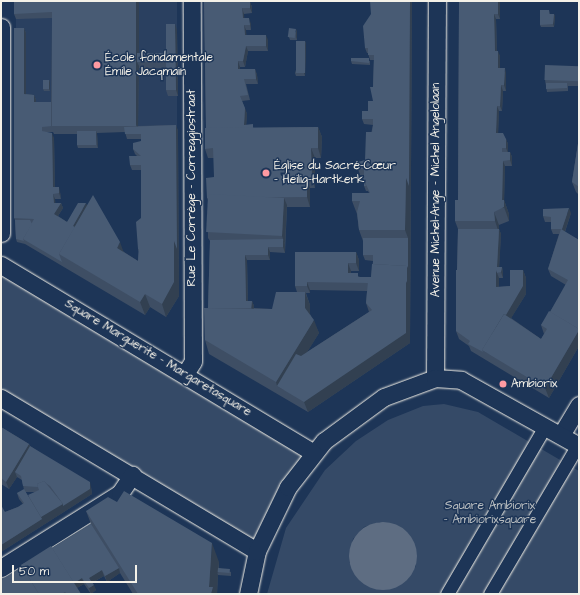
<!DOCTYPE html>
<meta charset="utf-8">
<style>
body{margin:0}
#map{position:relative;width:580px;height:595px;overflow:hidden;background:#1d3557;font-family:"Architects Daughter",sans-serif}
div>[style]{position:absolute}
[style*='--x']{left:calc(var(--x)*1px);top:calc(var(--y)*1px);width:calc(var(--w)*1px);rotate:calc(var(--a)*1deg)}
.built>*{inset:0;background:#2a4060;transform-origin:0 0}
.green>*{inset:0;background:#354a67}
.water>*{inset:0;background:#5e6d82}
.round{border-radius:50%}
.roads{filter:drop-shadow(0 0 1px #f4f1e8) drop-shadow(0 0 1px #f4f1e8)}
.pedestrian>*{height:13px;margin:-6.5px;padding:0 6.5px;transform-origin:6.5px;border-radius:6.5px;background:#1d3557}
.minor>*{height:17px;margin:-8.5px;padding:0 8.5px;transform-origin:8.5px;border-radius:8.5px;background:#1d3557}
.wall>*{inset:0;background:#3e4e64}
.shaded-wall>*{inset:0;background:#324051}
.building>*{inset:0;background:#485b74;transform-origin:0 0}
.dots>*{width:11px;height:11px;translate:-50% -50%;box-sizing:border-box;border:2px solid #1d3557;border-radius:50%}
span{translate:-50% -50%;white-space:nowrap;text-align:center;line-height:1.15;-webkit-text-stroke:3px #1d3557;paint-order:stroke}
.poi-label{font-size:12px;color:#f4f1e8}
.left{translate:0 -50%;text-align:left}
.street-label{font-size:12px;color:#f4f1e8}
.park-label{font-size:12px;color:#bbbfc1}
.frame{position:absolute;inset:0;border:2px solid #f4f1e8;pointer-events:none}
.scale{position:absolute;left:12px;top:565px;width:125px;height:18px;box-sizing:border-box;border:2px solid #f4f1e8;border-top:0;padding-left:5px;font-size:12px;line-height:14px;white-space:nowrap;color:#f4f1e8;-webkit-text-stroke:3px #1d3557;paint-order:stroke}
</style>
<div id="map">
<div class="built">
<div style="left:16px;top:1px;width:161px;height:131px"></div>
</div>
<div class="green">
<div style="clip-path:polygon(1px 274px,304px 455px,255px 541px,1px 391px)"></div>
<div style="clip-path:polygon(evenodd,444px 404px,478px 412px,579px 471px,579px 594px,267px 594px,286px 528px,325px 470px,356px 441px,388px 420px,423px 406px,444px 404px,380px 522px,416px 549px,416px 566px,407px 580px,349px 563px,353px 539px,364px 527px,380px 522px)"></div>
</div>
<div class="water">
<div class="round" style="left:349px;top:522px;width:68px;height:68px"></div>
</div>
<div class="roads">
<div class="pedestrian">
<div style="--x:447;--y:594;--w:186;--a:-59.7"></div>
<div style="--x:490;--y:594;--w:164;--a:-59.5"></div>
</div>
<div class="minor">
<div style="--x:1;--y:27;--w:206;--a:90"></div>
<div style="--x:1;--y:265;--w:365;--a:31"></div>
<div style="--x:185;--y:374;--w:15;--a:-58"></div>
<div style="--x:193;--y:361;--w:360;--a:-90.2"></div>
<div style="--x:435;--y:378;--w:377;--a:-89.7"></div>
<div style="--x:1;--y:398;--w:298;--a:30.9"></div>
<div style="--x:561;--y:435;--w:35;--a:-59"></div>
<div style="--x:1;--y:568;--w:141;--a:-32.2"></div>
<div style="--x:120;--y:493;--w:22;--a:-56"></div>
<div style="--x:248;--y:594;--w:44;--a:-78.2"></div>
<div style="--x:257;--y:551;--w:71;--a:-64.2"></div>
<div style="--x:288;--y:487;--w:58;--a:-52"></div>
<div style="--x:324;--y:441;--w:74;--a:-36.3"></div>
<div style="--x:384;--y:397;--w:54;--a:-20.4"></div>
<div style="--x:435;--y:378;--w:26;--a:4"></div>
<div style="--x:461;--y:380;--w:135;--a:29.2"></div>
</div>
</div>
<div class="wall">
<div style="clip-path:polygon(evenodd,14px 1px,139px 1px,139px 53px,166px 53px,177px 30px,178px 96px,168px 96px,166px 90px,166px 68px,139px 68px,139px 66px,138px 126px,176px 125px,178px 131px,179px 296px,166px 317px,150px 307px,145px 315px,25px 244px,17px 242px,16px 239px,15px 220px,14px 218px,24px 28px,26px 33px,26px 94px,34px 95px,36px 100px,36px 102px,51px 102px,52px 18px,16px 19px,14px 14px,14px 1px,44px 132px,53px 132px,54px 134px,77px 134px,77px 145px,78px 148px,98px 148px,97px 133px,125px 132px,127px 139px,141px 139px,141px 141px,133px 149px,135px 154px,137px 156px,130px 165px,132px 170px,141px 170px,141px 218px,138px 249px,139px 252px,138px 261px,124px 252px,87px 205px,67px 222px,58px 216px,63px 208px,61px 203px,55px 203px,55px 199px,61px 199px,60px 192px,55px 187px,54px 138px,44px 132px)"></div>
<div style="clip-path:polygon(evenodd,204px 1px,245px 1px,245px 2px,250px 2px,252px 7px,252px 13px,244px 14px,244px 18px,251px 24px,251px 30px,246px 30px,246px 35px,268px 40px,268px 51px,248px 51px,245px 67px,240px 67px,240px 69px,255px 69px,257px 75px,258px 84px,246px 84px,250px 100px,242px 101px,247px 114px,246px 125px,254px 128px,318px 127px,322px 137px,321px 158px,315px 158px,315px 188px,310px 188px,310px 207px,287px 207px,285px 253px,270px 252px,270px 260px,247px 260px,248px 301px,252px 301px,254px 306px,254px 308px,272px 309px,297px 292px,295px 286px,356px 252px,359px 260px,359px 271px,351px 271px,351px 273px,360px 277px,371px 277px,373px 261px,365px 260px,363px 255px,363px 241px,359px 230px,357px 214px,352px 201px,369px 193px,368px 191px,366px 191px,364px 186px,364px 175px,360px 175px,358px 169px,365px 160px,373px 125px,364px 124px,362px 119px,368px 111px,373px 101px,373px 87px,374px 60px,370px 60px,368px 53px,367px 53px,365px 48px,412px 1px,410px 343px,308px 412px,209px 354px,205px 340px,208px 308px,210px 241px,208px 238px,208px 200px,207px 198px,214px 177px,214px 158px,208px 158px,205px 149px,206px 128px,204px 1px,310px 290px,367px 291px,366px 303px,369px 312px,307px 352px,319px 333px,310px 314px,310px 305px,306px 293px,310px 293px,310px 290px)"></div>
<div style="clip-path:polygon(459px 1px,500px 1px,500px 19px,496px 19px,497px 51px,500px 56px,500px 68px,506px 73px,506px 91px,503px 91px,502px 111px,499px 111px,498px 133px,506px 139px,508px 144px,508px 152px,510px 152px,512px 157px,512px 166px,505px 166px,504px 200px,509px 214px,509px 221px,499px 225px,499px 229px,501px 234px,499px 267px,502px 267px,503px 273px,503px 278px,499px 278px,499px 287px,510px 286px,523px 270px,526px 278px,526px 294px,511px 318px,541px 339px,544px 334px,541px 325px,550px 312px,566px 285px,551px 276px,548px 269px,559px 234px,553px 234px,551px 229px,551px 222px,545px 222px,543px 216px,571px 213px,565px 232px,579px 240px,579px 346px,549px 398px,471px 351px,469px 346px,459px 339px,456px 331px,458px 229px,455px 221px,458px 200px)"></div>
<div style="clip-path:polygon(549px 10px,550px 14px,554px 14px,555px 17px,554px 27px,541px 27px,540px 25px)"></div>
<div style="clip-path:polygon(297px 31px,297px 40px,290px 40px,289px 37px)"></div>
<div style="clip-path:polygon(305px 41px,306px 44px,305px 76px,296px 76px,295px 73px)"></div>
<div style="clip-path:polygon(351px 61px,370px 61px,370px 65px,352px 64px)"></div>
<div style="clip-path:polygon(579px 66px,579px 86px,568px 86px,568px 91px,547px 92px,545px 80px)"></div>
<div style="clip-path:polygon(49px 80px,50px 82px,50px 91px,44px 91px,43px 89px)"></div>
<div style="clip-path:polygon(579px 137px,579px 195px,576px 192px,572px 182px)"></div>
<div style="clip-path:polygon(evenodd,1px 427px,29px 444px,30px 446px,91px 487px,92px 494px,1px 552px,5px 512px,18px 507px,23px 504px,19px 499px,17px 493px,24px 490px,22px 480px,17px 477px,9px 489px,1px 484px,1px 427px,25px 492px,35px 492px,29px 497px,25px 492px)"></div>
<div style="clip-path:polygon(86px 511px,219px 562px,219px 568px,231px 572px,231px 576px,218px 575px,217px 594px,133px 594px,120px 573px,107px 582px,104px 576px,92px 583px,96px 590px,91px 594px,84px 584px,77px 588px,81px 594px,1px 594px,22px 567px,21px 565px,52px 548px,91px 524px)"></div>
</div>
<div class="shaded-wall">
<div style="clip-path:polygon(136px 1px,139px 1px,139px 62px,137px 62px,139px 66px,138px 132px,136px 124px)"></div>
<div style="clip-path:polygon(410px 1px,412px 1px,410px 343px,308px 412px,304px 402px,406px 281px,408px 238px,405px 230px,406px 178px)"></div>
<div style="clip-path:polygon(498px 1px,500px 1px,500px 19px,498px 14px)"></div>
<div style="clip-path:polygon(250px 2px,252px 7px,252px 13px,250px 8px)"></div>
<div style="clip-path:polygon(242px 8px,244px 14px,245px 24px,243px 18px)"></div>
<div style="clip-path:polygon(494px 14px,496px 19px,497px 56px,495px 51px)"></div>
<div style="clip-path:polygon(554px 14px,555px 17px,554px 27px,553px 24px)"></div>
<div style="clip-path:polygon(249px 18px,251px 24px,251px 30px,250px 25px)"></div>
<div style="clip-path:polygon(175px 24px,177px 30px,178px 96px,176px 90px)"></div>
<div style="clip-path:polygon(244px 25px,246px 30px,247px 40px,245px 35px)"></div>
<div style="clip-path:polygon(24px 28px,26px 33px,26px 100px,24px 94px)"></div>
<div style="clip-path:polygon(296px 29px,297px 31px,297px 40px,296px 37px)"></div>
<div style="clip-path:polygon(266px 35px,268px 40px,268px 51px,266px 46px)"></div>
<div style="clip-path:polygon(305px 41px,306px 44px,305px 76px,304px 73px)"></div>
<div style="clip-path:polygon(246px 46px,248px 51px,245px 67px,243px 61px)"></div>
<div style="clip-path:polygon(498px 51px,500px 56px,500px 73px,498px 68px)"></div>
<div style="clip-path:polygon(238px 61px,240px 67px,240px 74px,238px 69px)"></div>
<div style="clip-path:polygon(505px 68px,506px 73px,506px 91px,504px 85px)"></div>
<div style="clip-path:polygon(255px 69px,257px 75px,258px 84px,256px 79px)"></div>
<div style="clip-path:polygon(49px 80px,50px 82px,50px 91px,49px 89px)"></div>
<div style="clip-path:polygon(501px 85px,503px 91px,502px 111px,500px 106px)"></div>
<div style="clip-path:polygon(34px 95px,36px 100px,36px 107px,34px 102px)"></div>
<div style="clip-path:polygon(497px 106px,499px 111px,498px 138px,496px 133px)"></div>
<div style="clip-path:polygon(245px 108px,247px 114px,246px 130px,244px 125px)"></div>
<div style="clip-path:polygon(176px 125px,178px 131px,179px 296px,166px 317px,162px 304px,174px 241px)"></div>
<div style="clip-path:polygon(318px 127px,322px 137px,321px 158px,318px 148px)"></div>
<div style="clip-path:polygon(96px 131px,97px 134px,98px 148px,97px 145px)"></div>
<div style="clip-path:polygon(52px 133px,54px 138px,55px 192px,53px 187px)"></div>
<div style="clip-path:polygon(506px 139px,508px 144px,508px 153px,506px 148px)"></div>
<div style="clip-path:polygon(311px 148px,315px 158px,315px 188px,312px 178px)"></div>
<div style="clip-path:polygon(510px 152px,512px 157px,512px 166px,510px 160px)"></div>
<div style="clip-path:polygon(503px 161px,505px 166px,504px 208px,502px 208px)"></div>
<div style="clip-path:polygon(307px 178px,310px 188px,310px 207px,307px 197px)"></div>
<div style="clip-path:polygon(59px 187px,60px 192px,61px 199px,59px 193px)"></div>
<div style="clip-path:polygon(53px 194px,55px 199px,56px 208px,54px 203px)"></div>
<div style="clip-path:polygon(284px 198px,287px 205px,285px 244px,282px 236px)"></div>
<div style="clip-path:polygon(504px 200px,509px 214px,509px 221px,504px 207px)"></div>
<div style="clip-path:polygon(61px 203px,63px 208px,56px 219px,54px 214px)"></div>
<div style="clip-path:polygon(86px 203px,88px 208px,75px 231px,73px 226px)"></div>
<div style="clip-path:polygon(569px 208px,571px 213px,564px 234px,562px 229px)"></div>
<div style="clip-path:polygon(494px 212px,499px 225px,499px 229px,501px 234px,499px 273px,497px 267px,499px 233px,495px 221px)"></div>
<div style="clip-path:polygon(283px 239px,285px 244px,285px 253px,283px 247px)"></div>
<div style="clip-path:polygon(120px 242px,125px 256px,117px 248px)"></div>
<div style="clip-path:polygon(268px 247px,270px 252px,270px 260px,268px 255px)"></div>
<div style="clip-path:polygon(356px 252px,359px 260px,359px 271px,356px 263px)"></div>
<div style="clip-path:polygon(245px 255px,247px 260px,248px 306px,246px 301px)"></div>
<div style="clip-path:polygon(348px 263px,351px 271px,350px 280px,348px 273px)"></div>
<div style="clip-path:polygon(502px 267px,503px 273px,503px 278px,501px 272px)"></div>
<div style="clip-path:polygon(496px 270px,499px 278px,499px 294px,496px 287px)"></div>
<div style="clip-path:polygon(523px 270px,526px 278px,526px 294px,489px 354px,484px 351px)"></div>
<div style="clip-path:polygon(307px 282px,310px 290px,310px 293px,307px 286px)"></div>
<div style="clip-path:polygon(305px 292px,310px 305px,310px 321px,305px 308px)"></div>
<div style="clip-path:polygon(145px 294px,150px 307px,145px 315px,140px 302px)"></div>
<div style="clip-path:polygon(252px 301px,254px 306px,253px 322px,251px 316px)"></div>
<div style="clip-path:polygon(314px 320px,319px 333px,284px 390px,277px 386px,276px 382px)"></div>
<div style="clip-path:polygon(579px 330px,579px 346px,549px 398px,545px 388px)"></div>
<div style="clip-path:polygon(29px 444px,32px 451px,15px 472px,17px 477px,9px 489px,6px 482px)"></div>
<div style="clip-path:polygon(90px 482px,91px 487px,92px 494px,1px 552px,1px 545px,42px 519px,41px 517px)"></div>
<div style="clip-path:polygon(212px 543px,219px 562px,218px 573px,217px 572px,218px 575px,217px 594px,211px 594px,209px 587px)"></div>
<div style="clip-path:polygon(119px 568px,120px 573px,107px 582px,105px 576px)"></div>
<div style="clip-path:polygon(102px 570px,104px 576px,91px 583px,89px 578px)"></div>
<div style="clip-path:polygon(82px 578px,84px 584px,75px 589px,73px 584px)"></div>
<div style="clip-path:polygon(94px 585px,96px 590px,91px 594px,89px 588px)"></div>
</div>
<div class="building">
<div style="clip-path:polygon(14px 1px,52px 1px,52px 12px,14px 14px)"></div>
<div style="left:52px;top:1px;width:84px;height:125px"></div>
<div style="clip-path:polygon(204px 1px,243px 1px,243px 2px,250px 2px,250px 8px,242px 8px,243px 18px,249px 18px,250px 25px,244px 25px,245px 35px,266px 35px,266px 46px,246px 46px,243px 61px,238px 61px,238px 69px,255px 69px,256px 79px,244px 79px,248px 95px,240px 96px,245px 108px,244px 125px,253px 124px,253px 128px,206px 128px)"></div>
<div style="clip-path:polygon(370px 1px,410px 1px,409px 186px,406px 178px,364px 178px,364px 169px,358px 169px,358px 162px,365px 160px,366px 132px,372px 132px,373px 125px,373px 119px,362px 119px,362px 111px,368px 111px,368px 101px,373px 101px,370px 87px,373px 87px,374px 55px,368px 55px,368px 48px,365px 48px,363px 26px,371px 14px)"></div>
<div style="clip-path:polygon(459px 1px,498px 1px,498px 14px,494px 14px,495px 51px,498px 51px,498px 68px,505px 68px,504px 85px,501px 85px,500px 106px,497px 106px,496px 133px,503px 133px,506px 139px,506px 148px,502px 148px,502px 152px,510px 152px,510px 160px,503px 161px,502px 200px,458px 200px)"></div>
<div style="clip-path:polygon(540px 10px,549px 10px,549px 14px,554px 14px,553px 24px,540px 25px)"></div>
<div style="clip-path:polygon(166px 24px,175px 24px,176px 90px,166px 90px,166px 62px,137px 62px,137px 53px,166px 53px)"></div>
<div style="clip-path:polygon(14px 28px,24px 28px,24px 94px,34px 95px,34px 102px,51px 102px,51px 126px,52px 126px,42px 127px,42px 131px,52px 133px,53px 187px,59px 187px,59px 193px,53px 194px,54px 203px,61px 203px,54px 214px,67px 222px,78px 203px,86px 203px,73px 226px,75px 227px,59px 254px,62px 262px,23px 239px,34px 219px,14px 218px)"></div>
<div style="left:289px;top:28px;width:7px;height:9px;rotate:8deg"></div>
<div style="left:296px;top:41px;width:9px;height:32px"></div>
<div style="clip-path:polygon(351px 58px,369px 58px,369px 63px,351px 61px)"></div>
<div style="left:545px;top:65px;width:34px;height:15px;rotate:2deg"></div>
<div style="left:43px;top:80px;width:6px;height:9px"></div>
<div style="clip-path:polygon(546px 83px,567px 83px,567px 88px,546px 89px)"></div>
<div style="clip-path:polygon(176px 125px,177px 249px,174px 241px,139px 241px,139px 249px,138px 249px,136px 222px,141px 218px,141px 165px,130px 165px,129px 156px,141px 156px,133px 149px,133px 143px,141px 141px,141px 134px,125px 134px,124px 127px)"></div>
<div style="clip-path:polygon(318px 127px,318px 148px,311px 148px,312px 178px,307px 178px,307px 197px,207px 198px,206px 178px,214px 177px,213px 148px,205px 149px,205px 128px)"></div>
<div style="left:77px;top:131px;width:19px;height:14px"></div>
<div style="clip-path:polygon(579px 137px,579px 187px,572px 182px)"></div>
<div style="clip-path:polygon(363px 178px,406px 178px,405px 230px,359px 230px,357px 212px,360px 201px,352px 201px,352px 193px,370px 193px)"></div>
<div style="clip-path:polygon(364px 181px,366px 186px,364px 186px)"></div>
<div style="clip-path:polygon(93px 195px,120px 242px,117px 248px,138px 261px,139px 241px,174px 241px,174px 282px,162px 304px,145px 294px,140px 302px,59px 254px)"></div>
<div style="left:284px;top:198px;width:38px;height:76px;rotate:93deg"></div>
<div style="clip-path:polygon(455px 200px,504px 200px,504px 207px,494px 212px,495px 221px,455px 221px)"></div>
<div style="clip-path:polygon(569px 208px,562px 229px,551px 229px,551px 217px,543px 216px,543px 209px)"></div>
<div style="clip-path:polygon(15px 220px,30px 220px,32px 224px,23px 239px,24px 241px,16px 239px)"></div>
<div style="clip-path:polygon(458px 229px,499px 229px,497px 267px,502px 267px,501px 272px,497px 273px,496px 270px,457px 270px)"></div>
<div style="clip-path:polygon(561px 229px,579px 240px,579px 329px,550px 312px,568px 280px,548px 269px)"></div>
<div style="clip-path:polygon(363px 238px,408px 238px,408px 268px,407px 266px,373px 264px,373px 255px,363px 255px)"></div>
<div style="clip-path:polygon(283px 239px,283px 247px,268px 247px,268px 255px,245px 255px,246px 301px,252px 301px,251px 308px,208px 308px,210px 240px)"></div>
<div style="clip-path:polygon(295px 252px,356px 252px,356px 263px,348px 263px,348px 273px,358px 273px,358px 277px,371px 277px,372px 264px,407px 266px,407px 283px,406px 281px,368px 281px,368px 283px,307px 282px,307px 286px,295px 286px)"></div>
<div style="clip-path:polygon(456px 270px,496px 270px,496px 287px,510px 286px,510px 270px,523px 270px,523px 286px,506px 315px,504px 314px,482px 350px,483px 352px,468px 344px,470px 341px,456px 331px)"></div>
<div style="clip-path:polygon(368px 281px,406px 281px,406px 333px,304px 402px,277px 386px,296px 354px,301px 356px,372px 310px,366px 303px)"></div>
<div style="clip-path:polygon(276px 292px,305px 292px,305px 308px,314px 320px,276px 382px,205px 340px,204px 308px,272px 309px)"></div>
<div style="clip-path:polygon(549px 311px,579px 329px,579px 330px,545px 388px,482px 350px,504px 314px,541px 339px,547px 329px,541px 325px)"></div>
<div style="clip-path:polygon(1px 427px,29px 444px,6px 482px,1px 478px)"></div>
<div style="clip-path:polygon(30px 446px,90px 482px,90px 489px,63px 506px,63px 504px,50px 486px,47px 484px,44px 481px,37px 484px,38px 487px,23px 486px,21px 476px,15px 472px)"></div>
<div style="clip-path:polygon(44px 481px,63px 504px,41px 517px,28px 495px,39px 490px,37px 484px)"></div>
<div style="clip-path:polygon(24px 489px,42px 519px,1px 545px,1px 505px,5px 512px,18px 507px,24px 503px,17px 493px)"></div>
<div style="clip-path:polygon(124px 491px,212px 543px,209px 587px,213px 587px,211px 594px,138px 594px,86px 511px,108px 497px,117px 502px)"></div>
<div style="clip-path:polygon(91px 524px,119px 568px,105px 576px,102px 570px,89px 578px,94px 585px,89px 588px,82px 578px,74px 583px,52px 548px)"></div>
<div style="clip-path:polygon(51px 546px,81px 594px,67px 594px,65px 592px,62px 594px,39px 594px,21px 565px)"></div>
<div style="clip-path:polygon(22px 567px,39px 594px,1px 594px,1px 580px)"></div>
<div style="left:218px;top:568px;width:12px;height:4px;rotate:5deg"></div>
</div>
<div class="dots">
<div style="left:97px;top:65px;background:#ff9aa2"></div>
<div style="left:266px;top:173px;background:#ff9aa2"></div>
<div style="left:503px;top:384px;background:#ff9aa2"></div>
</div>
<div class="poi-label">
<span class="left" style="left:105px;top:65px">École fondamentale<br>Émile Jacqmain</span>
<span class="left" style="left:274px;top:173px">Église du Sacré-Cœur<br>- Heilig-Hartkerk</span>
<span class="left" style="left:511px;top:384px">Ambiorix</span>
</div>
<div class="street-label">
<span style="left:192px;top:188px;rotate:-90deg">Rue Le Corrège - Correggiostraat</span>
<span style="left:436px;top:190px;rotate:-90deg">Avenue Michel-Ange - Michel Angelolaan</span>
<span style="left:158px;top:358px;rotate:31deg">Square Marguerite - Margaretasquare</span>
</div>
<div class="park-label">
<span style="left:490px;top:513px">Square Ambiorix<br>- Ambiorixsquare</span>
</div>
<div class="frame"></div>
<div class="scale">50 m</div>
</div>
